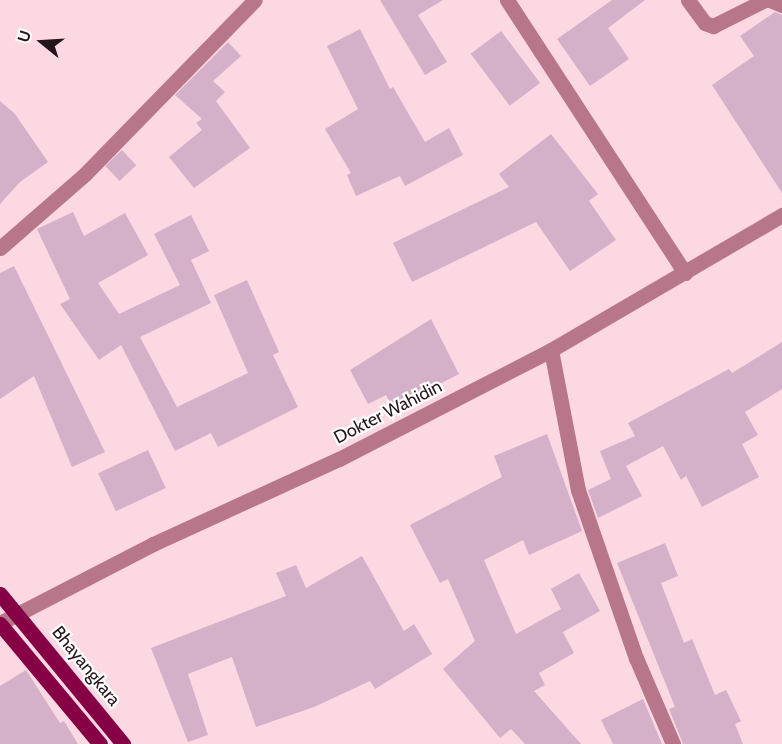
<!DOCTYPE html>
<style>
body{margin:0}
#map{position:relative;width:782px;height:744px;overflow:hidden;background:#fbd8e2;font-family:Cabin,sans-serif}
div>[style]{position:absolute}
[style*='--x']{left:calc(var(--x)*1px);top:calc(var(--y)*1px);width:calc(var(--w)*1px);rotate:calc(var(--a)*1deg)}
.building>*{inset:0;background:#d4b1c8;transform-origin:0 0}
.minor>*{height:15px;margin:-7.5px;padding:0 7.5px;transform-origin:7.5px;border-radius:7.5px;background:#b8768b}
.tertiary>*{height:15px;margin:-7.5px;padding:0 7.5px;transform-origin:7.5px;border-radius:7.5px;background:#b8768b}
.primary>*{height:15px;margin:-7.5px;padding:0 7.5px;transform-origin:7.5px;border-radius:7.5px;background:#850045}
span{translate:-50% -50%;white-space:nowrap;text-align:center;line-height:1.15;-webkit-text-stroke:4.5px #fff;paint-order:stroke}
.street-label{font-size:18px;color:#25161b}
.north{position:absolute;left:12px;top:12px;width:60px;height:60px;-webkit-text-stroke:4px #fff;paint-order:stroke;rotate:288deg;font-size:16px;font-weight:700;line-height:24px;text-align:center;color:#25161b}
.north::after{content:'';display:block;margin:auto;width:21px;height:27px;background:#25161b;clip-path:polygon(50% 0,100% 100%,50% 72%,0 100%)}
</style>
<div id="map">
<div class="building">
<div style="clip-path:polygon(380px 0,443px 0,418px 15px,447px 62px,425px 75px)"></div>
<div style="clip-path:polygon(612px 0,645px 0,608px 28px,629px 59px,590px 86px,557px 39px)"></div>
<div style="clip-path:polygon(775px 12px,782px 15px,782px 193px,712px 85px,754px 56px,740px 36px)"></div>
<div style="clip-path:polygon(360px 29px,390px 89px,393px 87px,425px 142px,449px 128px,463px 155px,405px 186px,400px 176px,356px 196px,347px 175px,351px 173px,325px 129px,358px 109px,327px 46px)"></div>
<div style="left:501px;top:31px;width:65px;height:38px;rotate:53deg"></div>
<div style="clip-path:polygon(228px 42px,241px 56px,213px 81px,225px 92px,216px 101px,250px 148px,194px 188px,169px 157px,202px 130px,196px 123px,202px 119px,175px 95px)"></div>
<div style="clip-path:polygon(0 101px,15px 114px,48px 162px,20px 182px,0 204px)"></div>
<div style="clip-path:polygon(551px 134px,598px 194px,589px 201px,616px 240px,570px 271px,536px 222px,412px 282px,393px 243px,509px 187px,499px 174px)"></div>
<div style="left:122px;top:150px;width:21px;height:23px;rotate:47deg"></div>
<div style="clip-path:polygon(73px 212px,84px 236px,125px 213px,148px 255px,98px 283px,119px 314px,180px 285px,154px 234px,191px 215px,209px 251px,191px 260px,211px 303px,140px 337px,177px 407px,248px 373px,214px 295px,247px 280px,279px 352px,273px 355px,298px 407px,218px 447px,211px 433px,175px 451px,121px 345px,99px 360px,60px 304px,70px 299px,37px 229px)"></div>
<div style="clip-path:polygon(14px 266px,105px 452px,72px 467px,34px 376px,0 399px,0 273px)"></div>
<div style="clip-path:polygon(431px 319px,459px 374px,393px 408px,386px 395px,368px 404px,350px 370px)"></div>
<div style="clip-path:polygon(782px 342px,782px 389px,745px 412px,758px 435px,742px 444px,759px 477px,702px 507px,686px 476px,681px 480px,663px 446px,626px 466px,642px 496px,598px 518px,588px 490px,611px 479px,600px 451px,635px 436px,628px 423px,729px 369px,732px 373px)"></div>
<div style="clip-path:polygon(547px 434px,582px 531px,529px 555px,523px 540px,484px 560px,516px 634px,561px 609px,551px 589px,579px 573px,600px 611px,563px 632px,574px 653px,539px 673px,545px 685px,534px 691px,581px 744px,525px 744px,511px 729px,500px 738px,443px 669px,475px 641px,448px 579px,440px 583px,410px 525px,502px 477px,494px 456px)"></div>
<div style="left:148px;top:450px;width:42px;height:55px;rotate:65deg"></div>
<div style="clip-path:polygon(665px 543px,678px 576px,661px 583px,684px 643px,692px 639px,715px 695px,726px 690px,741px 721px,735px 724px,743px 744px,683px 744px,669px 709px,675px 707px,617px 563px)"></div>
<div style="clip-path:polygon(362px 556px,404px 631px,414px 624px,432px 654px,375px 689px,370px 681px,314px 707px,256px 727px,232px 657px,188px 674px,208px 735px,188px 742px,151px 648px,286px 596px,276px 573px,296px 565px,306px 588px)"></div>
<div style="clip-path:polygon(26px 670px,60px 723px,64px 721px,78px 744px,0 744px,0 686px)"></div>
<div style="clip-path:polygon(643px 699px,662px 744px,613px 744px,601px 720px)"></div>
</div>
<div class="minor">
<div style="--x:507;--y:0;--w:326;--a:56.9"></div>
<div style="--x:688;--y:0;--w:29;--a:54"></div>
<div style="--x:705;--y:23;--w:9;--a:21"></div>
<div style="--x:713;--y:26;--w:58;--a:-26.6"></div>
<div style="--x:770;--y:0;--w:13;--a:23"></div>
<div style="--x:0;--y:248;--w:113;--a:-41"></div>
<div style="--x:85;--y:174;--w:243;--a:-45.7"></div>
<div style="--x:551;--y:350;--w:143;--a:79.1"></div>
<div style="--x:578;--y:490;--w:178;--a:71"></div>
<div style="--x:636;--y:658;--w:94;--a:66.7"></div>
</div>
<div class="tertiary">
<div style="--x:0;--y:623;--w:172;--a:-27.3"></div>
<div style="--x:153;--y:544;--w:205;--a:-24.6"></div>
<div style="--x:339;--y:459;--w:238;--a:-27.2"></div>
<div style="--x:551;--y:350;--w:268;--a:-30.3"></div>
</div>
<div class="primary">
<div style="--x:0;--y:594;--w:194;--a:50.6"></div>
<div style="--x:0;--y:624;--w:156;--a:50.2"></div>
</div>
<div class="street-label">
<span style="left:388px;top:412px;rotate:-27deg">Dokter Wahidin</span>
<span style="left:86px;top:666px;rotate:51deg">Bhayangkara</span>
</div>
<div class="north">U</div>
</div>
